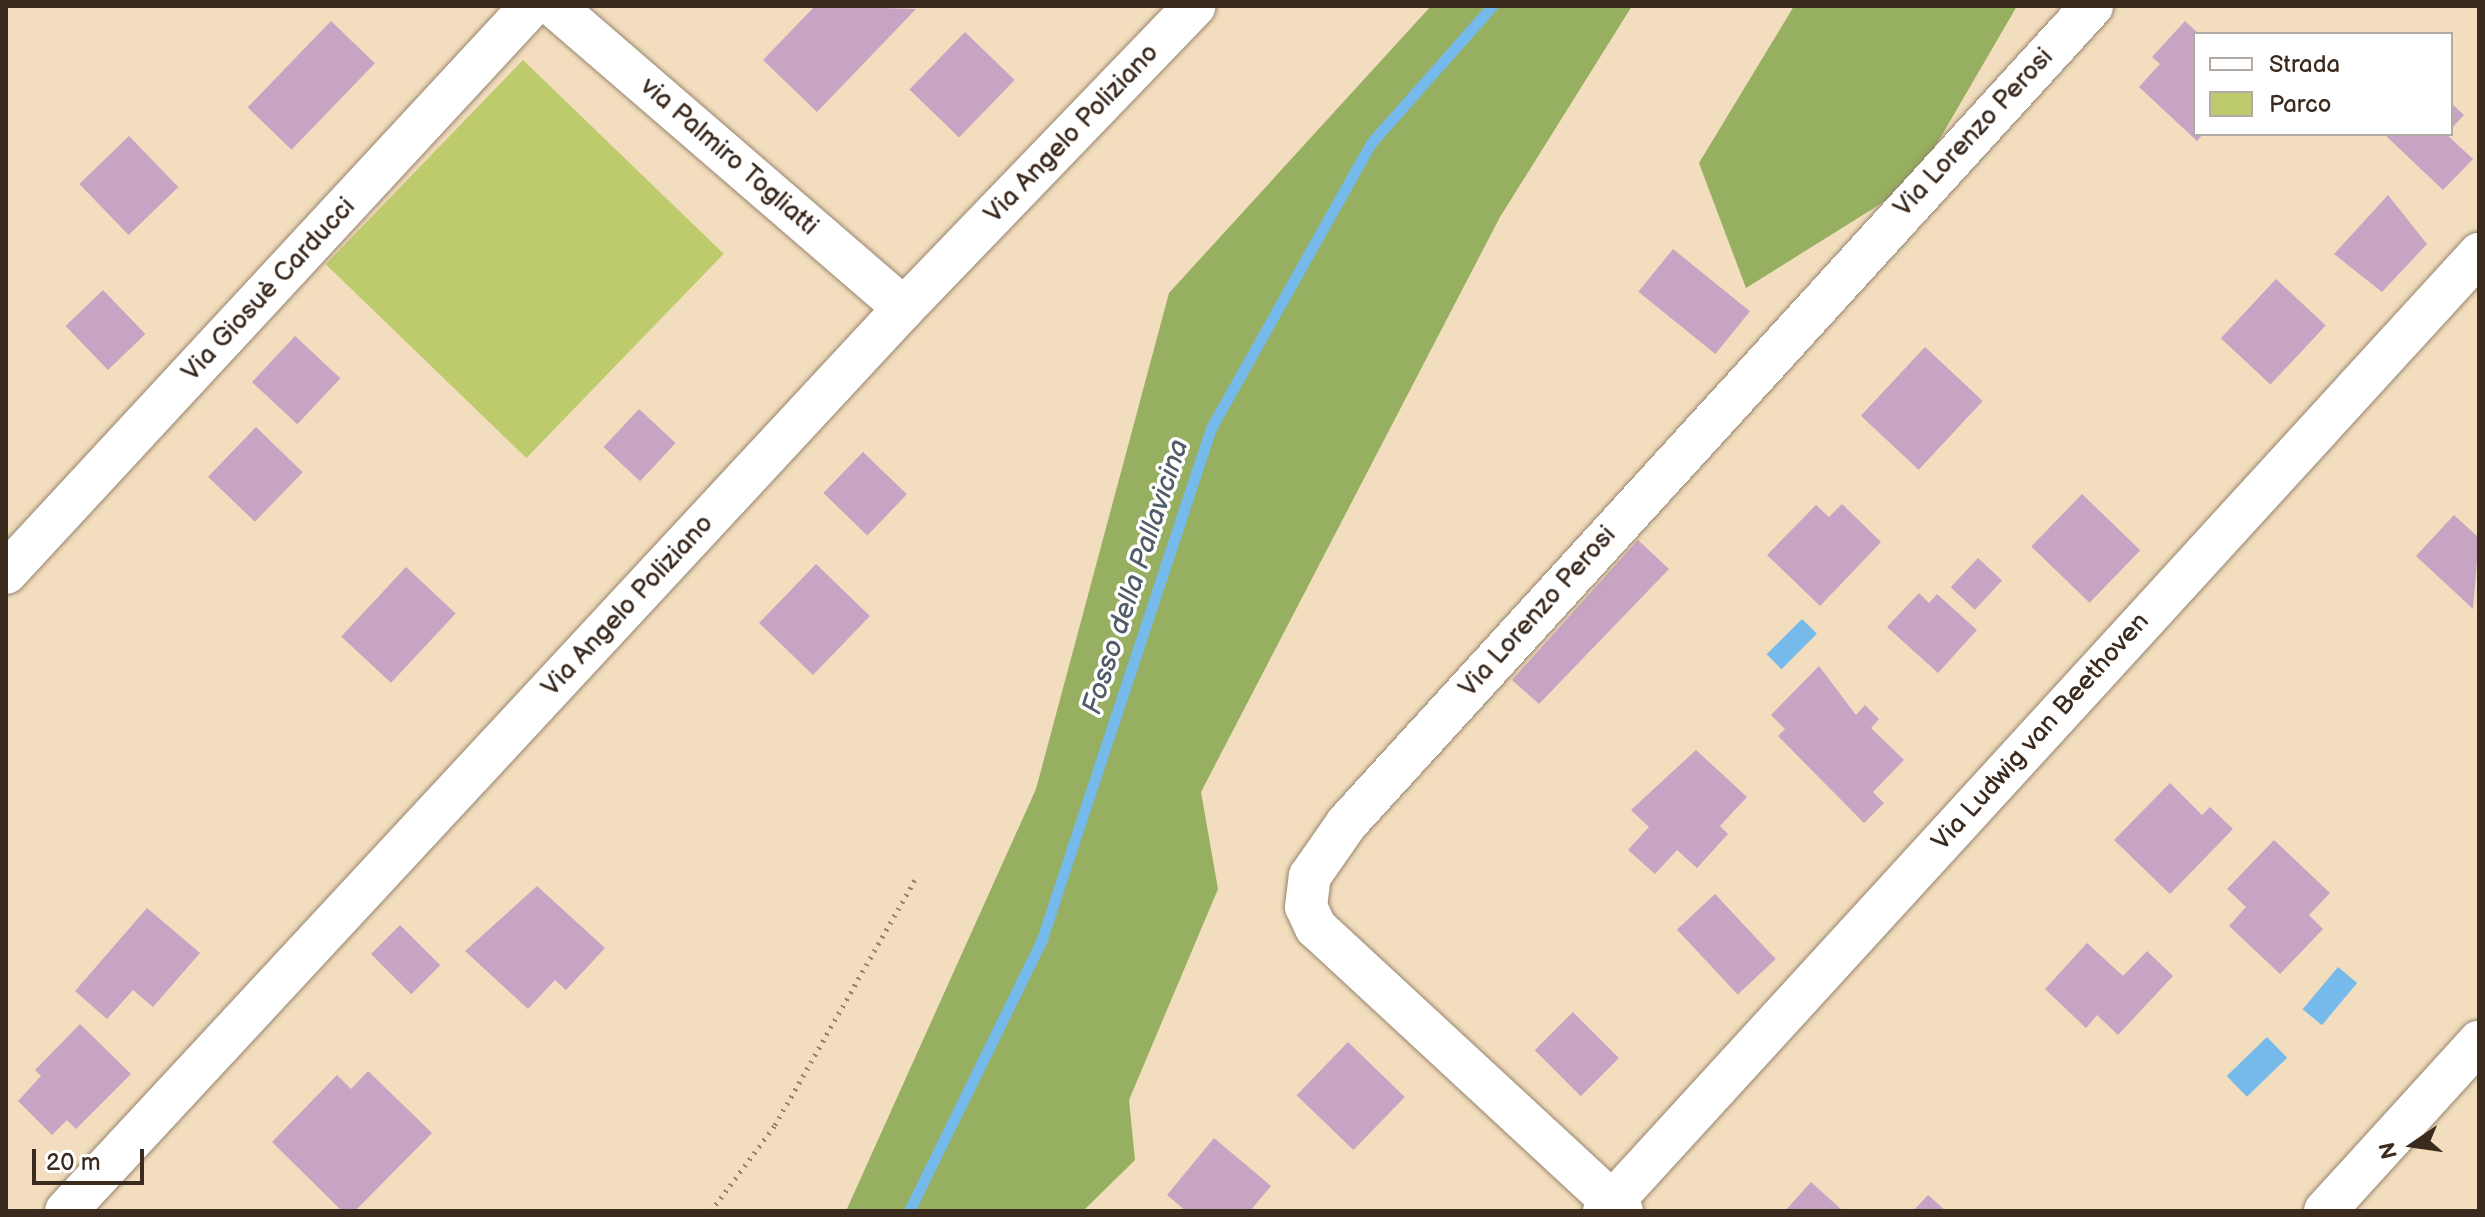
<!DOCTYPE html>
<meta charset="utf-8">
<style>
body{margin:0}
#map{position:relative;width:2485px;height:1217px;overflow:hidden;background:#f2ddbe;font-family:"Balsamiq Sans",sans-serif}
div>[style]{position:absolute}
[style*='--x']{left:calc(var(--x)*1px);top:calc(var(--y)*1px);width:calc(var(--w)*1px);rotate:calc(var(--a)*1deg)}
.green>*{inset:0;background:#bdcb6d;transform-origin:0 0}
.forest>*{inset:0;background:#96af60}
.water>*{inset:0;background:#76b9eb;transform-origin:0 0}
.stream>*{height:11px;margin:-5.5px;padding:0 5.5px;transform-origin:5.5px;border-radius:5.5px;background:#76b9eb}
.building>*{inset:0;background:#c8a4c4;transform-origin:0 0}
.path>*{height:5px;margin-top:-2.5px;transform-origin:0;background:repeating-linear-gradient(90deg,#96846e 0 2px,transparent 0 8px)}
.roads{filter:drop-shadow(0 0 2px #96846e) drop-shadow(0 0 2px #96846e)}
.minor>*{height:42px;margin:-21px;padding:0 21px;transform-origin:21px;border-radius:21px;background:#fff}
span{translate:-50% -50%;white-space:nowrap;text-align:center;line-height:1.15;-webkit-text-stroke:7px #fff;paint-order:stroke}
.street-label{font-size:26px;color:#3b2a1e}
.water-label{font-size:28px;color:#505c66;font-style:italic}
.frame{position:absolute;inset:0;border:8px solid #3b2a1e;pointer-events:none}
.legend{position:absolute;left:2193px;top:32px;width:260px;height:104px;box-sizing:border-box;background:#fff;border:2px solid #b1aaa5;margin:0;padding:10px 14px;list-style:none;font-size:24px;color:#3b2a1e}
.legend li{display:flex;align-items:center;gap:16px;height:40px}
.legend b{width:40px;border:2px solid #b1aaa5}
.north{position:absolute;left:2373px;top:1105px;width:80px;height:80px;-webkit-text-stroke:6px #fff;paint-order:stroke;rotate:257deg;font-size:22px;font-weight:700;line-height:32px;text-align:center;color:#3b2a1e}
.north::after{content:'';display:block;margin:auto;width:28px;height:36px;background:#3b2a1e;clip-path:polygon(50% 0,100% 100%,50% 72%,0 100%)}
.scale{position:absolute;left:32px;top:1149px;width:112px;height:36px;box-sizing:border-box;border:4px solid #3b2a1e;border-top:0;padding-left:10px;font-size:24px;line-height:28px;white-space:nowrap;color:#3b2a1e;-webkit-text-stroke:6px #fff;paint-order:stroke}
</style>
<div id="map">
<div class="green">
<div style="left:523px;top:60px;width:279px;height:284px;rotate:44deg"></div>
</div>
<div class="forest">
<div style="clip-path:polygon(1431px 6px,1632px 6px,1500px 217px,1201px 792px,1218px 889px,1129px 1100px,1135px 1160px,1083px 1211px,846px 1211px,1036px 789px,1169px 293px)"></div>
<div style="clip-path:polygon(1794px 6px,2017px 6px,1914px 183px,1746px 288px,1699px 163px)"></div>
</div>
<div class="water">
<div style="left:1802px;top:619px;width:21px;height:50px;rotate:45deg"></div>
<div style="left:2338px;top:967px;width:25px;height:55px;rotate:40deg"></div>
<div style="left:2267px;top:1037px;width:29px;height:56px;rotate:46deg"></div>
</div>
<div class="stream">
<div style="--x:909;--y:1211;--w:300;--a:-63.9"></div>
<div style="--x:1041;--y:942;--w:541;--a:-71.7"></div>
<div style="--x:1211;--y:428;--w:327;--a:-60.7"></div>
<div style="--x:1371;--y:143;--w:183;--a:-48.5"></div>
</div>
<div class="building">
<div style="clip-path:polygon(815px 6px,916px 9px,817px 112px,763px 60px)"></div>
<div style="left:331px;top:21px;width:61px;height:120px;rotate:44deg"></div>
<div style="clip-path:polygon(2185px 21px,2199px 34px,2195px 134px,2203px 134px,2197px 141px,2139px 87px,2160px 64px,2152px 57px)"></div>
<div style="left:965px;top:32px;width:69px;height:80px;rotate:44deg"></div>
<div style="clip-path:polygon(2451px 103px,2464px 115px,2451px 129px)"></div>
<div style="clip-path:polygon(2384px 134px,2446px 134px,2473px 159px,2443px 190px)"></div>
<div style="left:129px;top:136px;width:71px;height:69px;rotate:46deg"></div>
<div style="clip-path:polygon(2388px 195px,2427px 244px,2382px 292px,2334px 254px)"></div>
<div style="left:1673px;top:249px;width:99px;height:55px;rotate:39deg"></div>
<div style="left:2276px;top:279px;width:68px;height:81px;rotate:43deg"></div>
<div style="left:103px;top:290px;width:61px;height:52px;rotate:46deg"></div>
<div style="left:295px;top:336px;width:62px;height:63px;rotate:43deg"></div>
<div style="left:1925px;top:347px;width:79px;height:94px;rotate:43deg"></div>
<div style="left:639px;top:409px;width:50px;height:52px;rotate:43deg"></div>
<div style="left:256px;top:427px;width:65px;height:69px;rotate:44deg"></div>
<div style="left:863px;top:452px;width:61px;height:57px;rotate:44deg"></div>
<div style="left:2082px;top:494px;width:81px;height:73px;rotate:44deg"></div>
<div style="clip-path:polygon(1842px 504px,1881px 542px,1820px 606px,1767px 555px,1816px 505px,1829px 517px)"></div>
<div style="clip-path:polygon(2454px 515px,2479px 538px,2473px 609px,2416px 556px)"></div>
<div style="clip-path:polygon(1638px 540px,1669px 569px,1539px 704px,1512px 680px)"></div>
<div style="left:1978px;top:558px;width:33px;height:40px;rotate:43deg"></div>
<div style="left:816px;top:564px;width:75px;height:82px;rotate:44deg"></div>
<div style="left:406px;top:567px;width:68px;height:95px;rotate:43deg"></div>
<div style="clip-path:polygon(1919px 593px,1929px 603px,1937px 594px,1977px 630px,1938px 673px,1887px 627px)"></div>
<div style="clip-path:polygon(1819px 666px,1856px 715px,1865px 705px,1879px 719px,1871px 728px,1904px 760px,1873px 792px,1884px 803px,1864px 823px,1778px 736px,1785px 729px,1771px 715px)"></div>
<div style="clip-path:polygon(1696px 750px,1747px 797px,1720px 826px,1728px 834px,1697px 868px,1677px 850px,1655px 874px,1628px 850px,1649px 827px,1631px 810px)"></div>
<div style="clip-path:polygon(2170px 783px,2202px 815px,2210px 807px,2233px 829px,2170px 894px,2114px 840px)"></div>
<div style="clip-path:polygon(2274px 840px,2330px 893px,2309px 915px,2323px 929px,2280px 974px,2229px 926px,2246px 907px,2227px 889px)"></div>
<div style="clip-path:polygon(537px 886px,605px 948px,566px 990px,555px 980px,528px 1009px,465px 951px)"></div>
<div style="left:1715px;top:894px;width:89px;height:52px;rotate:47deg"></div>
<div style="clip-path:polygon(147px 908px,200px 953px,153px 1007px,133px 990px,107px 1019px,75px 991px)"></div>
<div style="left:400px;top:925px;width:57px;height:41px;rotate:45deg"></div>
<div style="clip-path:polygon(2087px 943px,2123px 976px,2147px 951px,2173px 976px,2118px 1035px,2097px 1015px,2086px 1028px,2045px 989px)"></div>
<div style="left:1573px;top:1012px;width:65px;height:54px;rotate:45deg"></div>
<div style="clip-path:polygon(80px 1024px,131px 1074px,76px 1129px,67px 1120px,52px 1135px,18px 1101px,41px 1076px,35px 1070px)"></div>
<div style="left:1348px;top:1042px;width:79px;height:74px;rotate:44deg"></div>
<div style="clip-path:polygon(368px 1071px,432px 1133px,355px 1211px,342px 1211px,272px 1142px,337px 1075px,351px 1089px)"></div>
<div style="clip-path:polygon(1214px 1138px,1271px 1186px,1250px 1211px,1186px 1211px,1167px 1195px)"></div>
<div style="clip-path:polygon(1811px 1182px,1843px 1211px,1785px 1211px)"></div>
<div style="clip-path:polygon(1928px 1195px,1946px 1211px,1913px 1211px)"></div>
</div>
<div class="path">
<div style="--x:711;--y:1211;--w:107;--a:-53.3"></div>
<div style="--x:775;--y:1125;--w:287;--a:-60.3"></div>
</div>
<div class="roads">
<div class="minor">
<div style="--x:554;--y:6;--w:462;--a:40.8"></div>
<div style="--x:6;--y:573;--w:773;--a:-47.2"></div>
<div style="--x:66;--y:1211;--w:1232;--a:-47.14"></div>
<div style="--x:904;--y:308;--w:419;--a:-46.1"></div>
<div style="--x:1604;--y:1211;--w:1297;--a:-47.56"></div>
<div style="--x:1622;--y:1211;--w:417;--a:-137.2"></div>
<div style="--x:1316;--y:928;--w:23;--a:-115"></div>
<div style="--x:1306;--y:907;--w:31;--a:-83"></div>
<div style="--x:1310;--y:876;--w:65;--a:-55.1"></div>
<div style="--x:1347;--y:823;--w:1106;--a:-47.64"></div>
<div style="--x:2325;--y:1211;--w:229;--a:-47.7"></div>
</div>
</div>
<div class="street-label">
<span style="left:1974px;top:133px;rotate:-47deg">Via Lorenzo Perosi</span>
<span style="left:1072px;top:134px;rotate:-46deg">Via Angelo Poliziano</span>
<span style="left:729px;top:157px;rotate:41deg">via Palmiro Togliatti</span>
<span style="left:269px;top:290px;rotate:-47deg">Via Giosuè Carducci</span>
<span style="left:628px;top:606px;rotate:-47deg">Via Angelo Poliziano</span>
<span style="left:1538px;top:612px;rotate:-48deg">Via Lorenzo Perosi</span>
<span style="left:2041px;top:732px;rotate:-48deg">Via Ludwig van Beethoven</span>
</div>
<div class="water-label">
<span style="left:1136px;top:577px;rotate:-72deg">Fosso della Pallavicina</span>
</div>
<div class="frame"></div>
<ul class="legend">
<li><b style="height:10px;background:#fff"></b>Strada</li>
<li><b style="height:22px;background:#bdcb6d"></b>Parco</li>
</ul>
<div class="north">N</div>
<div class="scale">20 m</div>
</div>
